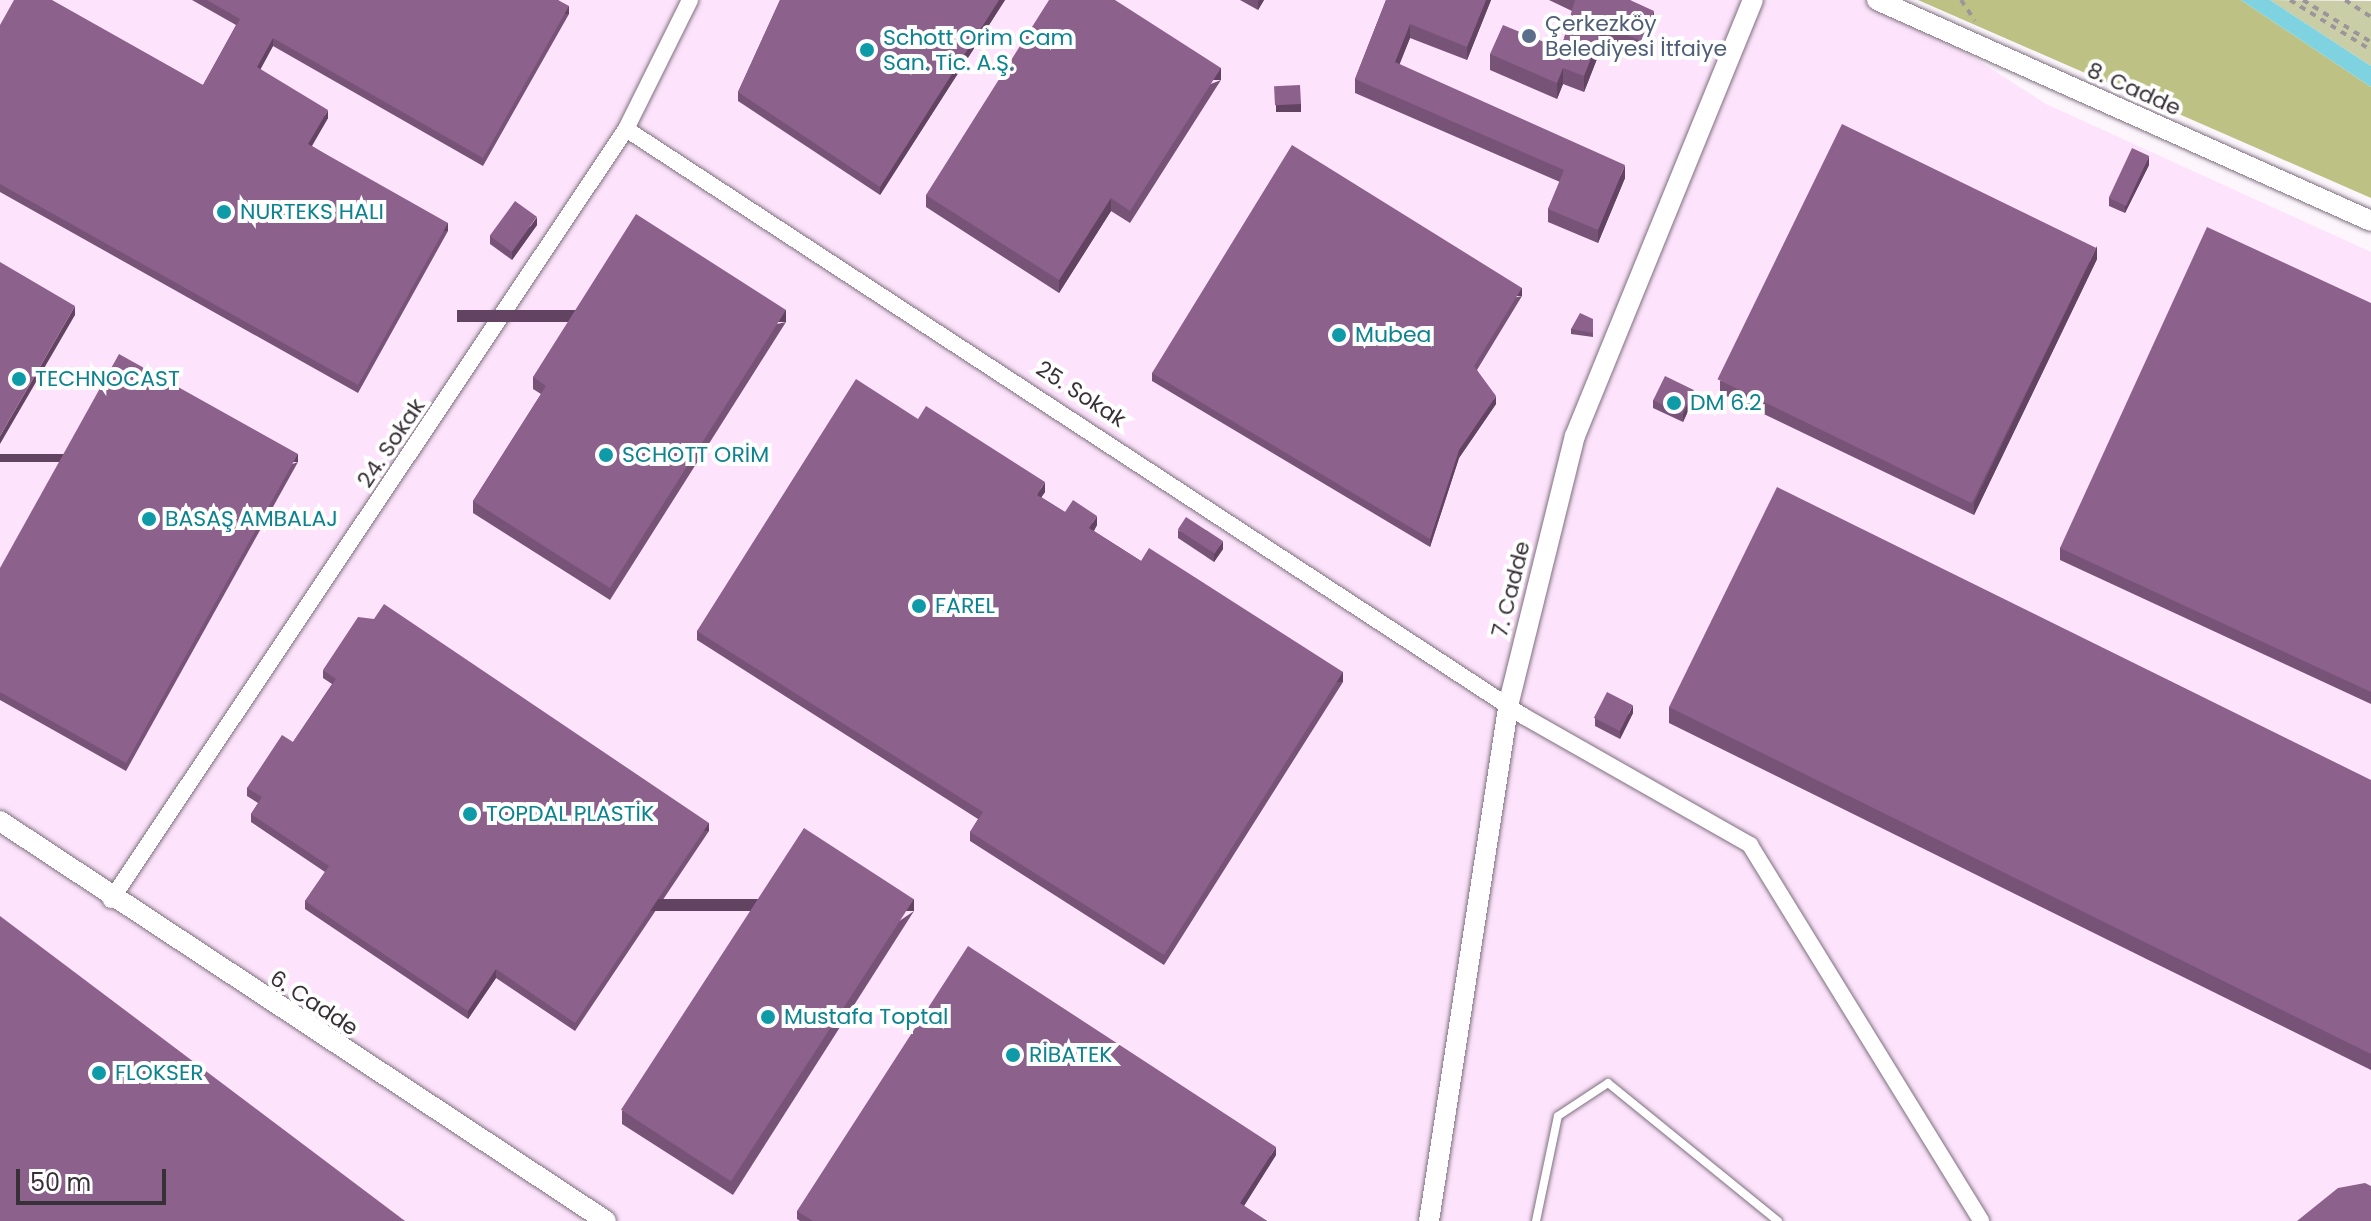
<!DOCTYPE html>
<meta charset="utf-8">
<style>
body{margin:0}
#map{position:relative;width:2371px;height:1221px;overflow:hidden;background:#fdf6fd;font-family:Poppins,sans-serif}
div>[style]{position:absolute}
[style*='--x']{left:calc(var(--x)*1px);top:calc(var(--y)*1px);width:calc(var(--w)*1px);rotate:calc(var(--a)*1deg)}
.built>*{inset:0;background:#fde4fc}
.green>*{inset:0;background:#cacea6}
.forest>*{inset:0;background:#bdc284}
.water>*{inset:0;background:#7fd2e0}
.path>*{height:4px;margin-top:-2px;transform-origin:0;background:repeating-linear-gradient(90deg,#9c959b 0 6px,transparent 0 12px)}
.roads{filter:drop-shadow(0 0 2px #7f6f7f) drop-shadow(0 0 2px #7f6f7f)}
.service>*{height:8px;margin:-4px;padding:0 4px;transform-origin:4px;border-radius:4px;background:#fff}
.minor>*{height:16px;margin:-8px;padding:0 8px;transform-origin:8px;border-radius:8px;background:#fff}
.tertiary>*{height:20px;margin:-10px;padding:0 10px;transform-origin:10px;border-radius:10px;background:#fff}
.wall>*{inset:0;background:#785378}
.shaded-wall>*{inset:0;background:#624462;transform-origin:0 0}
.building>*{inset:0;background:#8c618c;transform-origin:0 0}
.dots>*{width:22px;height:22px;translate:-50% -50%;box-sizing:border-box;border:4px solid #fff;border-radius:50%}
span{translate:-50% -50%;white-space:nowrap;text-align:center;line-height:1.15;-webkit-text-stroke:8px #fff;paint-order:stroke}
.service-label{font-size:22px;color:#4e5e75}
.left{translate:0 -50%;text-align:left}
.culture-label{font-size:22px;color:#0d838f}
.street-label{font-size:22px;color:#373036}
.scale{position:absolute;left:16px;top:1169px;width:150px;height:36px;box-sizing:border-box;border:4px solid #373036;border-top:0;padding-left:10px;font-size:24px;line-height:28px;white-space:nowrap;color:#373036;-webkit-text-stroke:6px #fff;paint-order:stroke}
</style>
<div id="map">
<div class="built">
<div style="clip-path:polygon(0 0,1884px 0,2046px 104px,2371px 252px,2371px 1221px,0 1221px)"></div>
</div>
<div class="green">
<div style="clip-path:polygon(2270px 0,2371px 1px,2371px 67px,2371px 66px)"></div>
</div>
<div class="forest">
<div style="clip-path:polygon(1918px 0,2241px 0,2371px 87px,2371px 198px)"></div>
</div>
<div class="water">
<div style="clip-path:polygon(2241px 0,2270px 0,2371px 66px,2371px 87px)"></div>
</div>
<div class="path">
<div style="--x:1961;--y:0;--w:25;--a:56"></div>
<div style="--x:2290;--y:0;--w:95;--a:31.7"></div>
<div style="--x:2303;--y:0;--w:80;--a:31.7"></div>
<div style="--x:2345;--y:0;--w:31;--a:33"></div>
</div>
<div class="roads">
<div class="service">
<div style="--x:1536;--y:1221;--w:107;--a:-78.2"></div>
<div style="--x:1558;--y:1116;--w:60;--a:-33.4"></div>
<div style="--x:1608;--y:1083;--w:219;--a:39.1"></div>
</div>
<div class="minor">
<div style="--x:626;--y:129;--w:1074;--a:33.19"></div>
<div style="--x:1525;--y:717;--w:259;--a:29.6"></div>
<div style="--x:1750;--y:845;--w:441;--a:58.4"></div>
<div style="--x:111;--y:900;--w:927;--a:-56.26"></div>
<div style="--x:626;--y:129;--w:144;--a:-63.6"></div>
</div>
<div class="tertiary">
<div style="--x:1877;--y:0;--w:541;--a:24.1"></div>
<div style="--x:0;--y:821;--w:726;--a:33.43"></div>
<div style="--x:1429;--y:1221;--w:525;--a:-81.24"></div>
<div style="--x:1509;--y:702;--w:274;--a:-76.1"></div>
<div style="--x:1575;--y:436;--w:471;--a:-67.8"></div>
</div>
</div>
<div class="wall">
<div style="clip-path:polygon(192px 0,558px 0,569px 14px,483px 166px,273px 46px,260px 69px,328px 118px,312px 146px,448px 231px,358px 393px,0 192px,0 25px,203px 85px,236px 25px)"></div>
<div style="clip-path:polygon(780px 0,1005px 0,880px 195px,738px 101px,738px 92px)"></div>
<div style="clip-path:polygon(1240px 0,1264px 0,1258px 10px)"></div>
<div style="clip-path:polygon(1386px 0,1491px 0,1467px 60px,1410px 38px,1399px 64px,1625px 178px,1598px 243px,1548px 222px,1548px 209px,1560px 182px,1355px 93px,1355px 79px)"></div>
<div style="clip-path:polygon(1549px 0,1630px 0,1654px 27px,1641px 57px,1604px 41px,1584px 92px,1563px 84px,1557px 99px,1490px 70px,1490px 54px,1561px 49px,1572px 11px)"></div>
<div style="clip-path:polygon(1221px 80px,1130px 223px,1111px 211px,1059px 293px,926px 207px,926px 195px)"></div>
<div style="clip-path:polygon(2149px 165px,2125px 213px,2109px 206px,2109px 198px)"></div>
<div style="clip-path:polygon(537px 225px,512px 260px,490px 244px,490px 236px)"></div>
<div style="clip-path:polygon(2097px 259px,1974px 515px,1720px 393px,1720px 381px)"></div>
<div style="clip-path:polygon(1522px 296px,1477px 370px,1496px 404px,1459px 458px,1430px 547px,1152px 381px,1152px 373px)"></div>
<div style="clip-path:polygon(2371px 303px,2371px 704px,2060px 560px,2060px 548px)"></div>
<div style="clip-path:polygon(1593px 319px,1593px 337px,1571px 334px,1571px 329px)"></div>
<div style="clip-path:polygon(786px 322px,610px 600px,473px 513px,473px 501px,541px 394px,533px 389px,533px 377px)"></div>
<div style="clip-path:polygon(1694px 398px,1683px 422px,1653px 408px,1653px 400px)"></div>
<div style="clip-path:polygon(918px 419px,1045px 492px,1041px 497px,1065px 512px,1097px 525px,1094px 531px,1141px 561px,1343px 682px,1164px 965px,970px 841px,970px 832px,978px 819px,697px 640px,697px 631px)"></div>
<div style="clip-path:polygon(298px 462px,126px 771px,0 700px,0 568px)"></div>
<div style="clip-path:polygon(1178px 530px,1223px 549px,1214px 562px,1178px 538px)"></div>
<div style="clip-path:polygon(323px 670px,709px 831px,575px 1031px,496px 978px,468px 1019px,305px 909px,305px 901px,325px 872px,251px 822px,251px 814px,258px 803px,247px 796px,247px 788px,293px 742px,332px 684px,323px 678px)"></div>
<div style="clip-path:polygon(1669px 707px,2371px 780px,2371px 1070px,1669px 723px)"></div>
<div style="clip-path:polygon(1633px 713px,1620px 739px,1595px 726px,1595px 718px)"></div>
<div style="clip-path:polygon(914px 911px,733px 1195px,622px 1124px,622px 1111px)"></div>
<div style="clip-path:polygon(1276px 1155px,1244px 1206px,1267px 1221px,800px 1221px,797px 1219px,797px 1211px)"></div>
</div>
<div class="shaded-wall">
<div style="clip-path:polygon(999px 0,1005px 0,880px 195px,880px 187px)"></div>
<div style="clip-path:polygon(1259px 0,1264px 0,1258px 10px,1258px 2px)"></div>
<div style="clip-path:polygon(1486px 0,1491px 0,1467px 60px,1467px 47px)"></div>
<div style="left:569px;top:6px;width:8px;height:175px;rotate:90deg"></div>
<div style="clip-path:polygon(1654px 11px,1654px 27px,1641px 57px,1641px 41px)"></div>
<div style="clip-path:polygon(1410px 24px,1410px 38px,1395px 76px,1395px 62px)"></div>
<div style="clip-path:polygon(1604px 25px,1604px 41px,1584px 92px,1584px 76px)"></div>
<div style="clip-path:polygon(273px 38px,273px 46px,257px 76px,257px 67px)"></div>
<div style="left:1221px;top:68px;width:12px;height:169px;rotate:90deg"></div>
<div style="clip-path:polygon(1563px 68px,1563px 84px,1557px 99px,1557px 83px)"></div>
<div style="left:1301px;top:104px;width:8px;height:25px;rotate:90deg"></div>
<div style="clip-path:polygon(328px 110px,328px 118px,308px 152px,308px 144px)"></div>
<div style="clip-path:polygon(2149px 156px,2149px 165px,2125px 213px,2125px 205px)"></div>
<div style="clip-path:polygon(1625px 165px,1625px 178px,1598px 243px,1598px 230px)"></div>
<div style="clip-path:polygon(1111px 198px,1111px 211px,1059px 293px,1059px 280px)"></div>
<div style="clip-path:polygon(537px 217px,537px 225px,512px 260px,512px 252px)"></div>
<div style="left:448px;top:223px;width:8px;height:185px;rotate:90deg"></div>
<div style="clip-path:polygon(2097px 246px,2097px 259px,1974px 515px,1974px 503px)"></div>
<div style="left:1522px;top:288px;width:8px;height:92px;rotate:90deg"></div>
<div style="clip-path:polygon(75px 306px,75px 315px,0 444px,0 436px)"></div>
<div style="left:786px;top:310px;width:12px;height:329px;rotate:90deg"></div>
<div style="clip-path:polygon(1694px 390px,1694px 398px,1683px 422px,1683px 414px)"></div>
<div style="clip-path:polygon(1496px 396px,1496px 404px,1459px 458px,1430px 547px,1430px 539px,1459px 450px)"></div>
<div style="left:298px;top:454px;width:8px;height:354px;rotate:90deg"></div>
<div style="clip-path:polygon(1045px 482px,1045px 492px,1037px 504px,1037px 495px)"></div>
<div style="clip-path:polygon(1097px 516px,1097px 525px,1089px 538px,1089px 528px)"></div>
<div style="clip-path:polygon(1223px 541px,1223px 549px,1214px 562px,1214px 553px)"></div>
<div style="left:1343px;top:672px;width:10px;height:335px;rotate:90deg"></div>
<div style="clip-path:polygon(1633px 705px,1633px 713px,1620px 739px,1620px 731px)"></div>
<div style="left:709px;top:823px;width:8px;height:241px;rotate:90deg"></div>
<div style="left:914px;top:899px;width:12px;height:337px;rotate:90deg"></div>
<div style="clip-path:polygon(496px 969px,496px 978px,468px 1019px,468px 1011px)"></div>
<div style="clip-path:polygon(1276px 1147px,1276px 1155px,1240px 1212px,1240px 1203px)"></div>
</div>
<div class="building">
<div style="clip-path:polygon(14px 0,52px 0,203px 85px,240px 19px,207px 0,558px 0,569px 6px,483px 158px,273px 38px,257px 67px,328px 110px,308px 144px,448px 223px,358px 385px,0 184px,0 25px)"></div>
<div style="clip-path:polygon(780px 0,999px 0,880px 187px,738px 92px)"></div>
<div style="clip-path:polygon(1049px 0,1115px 0,1221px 68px,1130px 211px,1111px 198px,1059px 280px,926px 195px)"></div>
<div style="clip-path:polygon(1386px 0,1486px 0,1467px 47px,1410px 24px,1395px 62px,1625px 165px,1598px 230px,1548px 209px,1564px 170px,1355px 79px)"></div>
<div style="clip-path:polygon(1575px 0,1630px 0,1654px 11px,1641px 41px,1604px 25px,1584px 76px,1563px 68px,1557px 83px,1490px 54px,1503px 25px,1561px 49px)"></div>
<div style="left:1300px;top:85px;width:19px;height:26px;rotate:87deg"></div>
<div style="left:1842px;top:124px;width:283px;height:284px;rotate:26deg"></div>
<div style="clip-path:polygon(1292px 145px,1522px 288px,1474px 366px,1496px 396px,1459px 450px,1430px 539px,1152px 373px)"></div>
<div style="left:2132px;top:148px;width:19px;height:55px;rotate:25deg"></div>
<div style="left:515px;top:201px;width:27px;height:43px;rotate:36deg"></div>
<div style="clip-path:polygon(636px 214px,786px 310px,610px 588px,473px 501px,546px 386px,533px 377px)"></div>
<div style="clip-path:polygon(2207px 227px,2371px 303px,2371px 692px,2060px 548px)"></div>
<div style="clip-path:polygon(0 262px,75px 306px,0 436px)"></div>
<div style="clip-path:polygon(1580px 313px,1593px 319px,1593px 333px,1571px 329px)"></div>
<div style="clip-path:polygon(119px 354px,298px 454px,126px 763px,0 692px,0 568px)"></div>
<div style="left:1665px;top:376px;width:32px;height:27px;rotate:26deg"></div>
<div style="clip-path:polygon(856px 379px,918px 419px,926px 406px,1045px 482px,1037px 495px,1065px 512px,1073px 500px,1097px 516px,1089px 528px,1141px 561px,1149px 548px,1343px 672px,1164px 955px,970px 832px,983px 812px,697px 631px)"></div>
<div style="clip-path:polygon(1777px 487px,2371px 780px,2371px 1054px,1669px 707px)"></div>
<div style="left:1186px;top:517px;width:44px;height:15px;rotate:33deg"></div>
<div style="clip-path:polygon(384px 604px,709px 823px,575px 1023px,496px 969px,468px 1011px,305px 901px,329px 866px,251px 814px,262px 797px,247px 788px,282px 735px,293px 742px,336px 679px,323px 670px,358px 617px,374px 619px)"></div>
<div style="left:1607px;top:692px;width:29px;height:29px;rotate:27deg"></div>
<div style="left:804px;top:828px;width:131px;height:336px;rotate:33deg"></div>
<div style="clip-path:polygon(0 916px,405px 1221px,0 1221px)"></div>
<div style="clip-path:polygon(968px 946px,1276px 1147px,1240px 1203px,1267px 1221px,813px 1221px,797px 1211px)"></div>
<div style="clip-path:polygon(2365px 1183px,2371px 1186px,2371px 1221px,2297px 1221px,2338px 1188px)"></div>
</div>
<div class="dots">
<div style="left:1529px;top:36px;background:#5c6f8a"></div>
<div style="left:867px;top:50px;background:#0f9aa8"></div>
<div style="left:224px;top:212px;background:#0f9aa8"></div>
<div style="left:1339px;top:335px;background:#0f9aa8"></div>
<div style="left:19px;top:379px;background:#0f9aa8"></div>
<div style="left:1674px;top:403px;background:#0f9aa8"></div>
<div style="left:606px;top:455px;background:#0f9aa8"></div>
<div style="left:149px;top:519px;background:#0f9aa8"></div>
<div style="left:919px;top:606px;background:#0f9aa8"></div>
<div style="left:470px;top:814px;background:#0f9aa8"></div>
<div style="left:768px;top:1017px;background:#0f9aa8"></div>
<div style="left:1013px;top:1055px;background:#0f9aa8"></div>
<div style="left:99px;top:1073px;background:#0f9aa8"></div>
</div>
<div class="service-label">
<span class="left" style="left:1545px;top:36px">Çerkezköy<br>Belediyesi İtfaiye</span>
</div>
<div class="culture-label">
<span class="left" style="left:883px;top:50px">Schott Orim Cam<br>San. Tic. A.Ş.</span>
<span class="left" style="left:240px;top:212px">NURTEKS HALI</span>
<span class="left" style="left:1355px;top:335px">Mubea</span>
<span class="left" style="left:35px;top:379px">TECHNOCAST</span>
<span class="left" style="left:1690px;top:403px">DM 6.2</span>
<span class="left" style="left:622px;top:455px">SCHOTT ORİM</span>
<span class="left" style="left:165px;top:519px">BASAŞ AMBALAJ</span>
<span class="left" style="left:935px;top:606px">FAREL</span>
<span class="left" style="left:486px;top:814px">TOPDAL PLASTİK</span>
<span class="left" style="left:784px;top:1017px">Mustafa Toptal</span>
<span class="left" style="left:1029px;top:1055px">RİBATEK</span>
<span class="left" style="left:115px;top:1073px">FLOKSER</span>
</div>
<div class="street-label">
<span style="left:2134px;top:89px;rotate:24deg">8. Cadde</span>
<span style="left:1081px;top:394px;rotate:33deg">25. Sokak</span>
<span style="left:391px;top:443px;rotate:-56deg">24. Sokak</span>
<span style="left:1511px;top:589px;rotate:-76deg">7. Cadde</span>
<span style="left:314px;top:1003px;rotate:33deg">6. Cadde</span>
</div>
<div class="scale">50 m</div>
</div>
